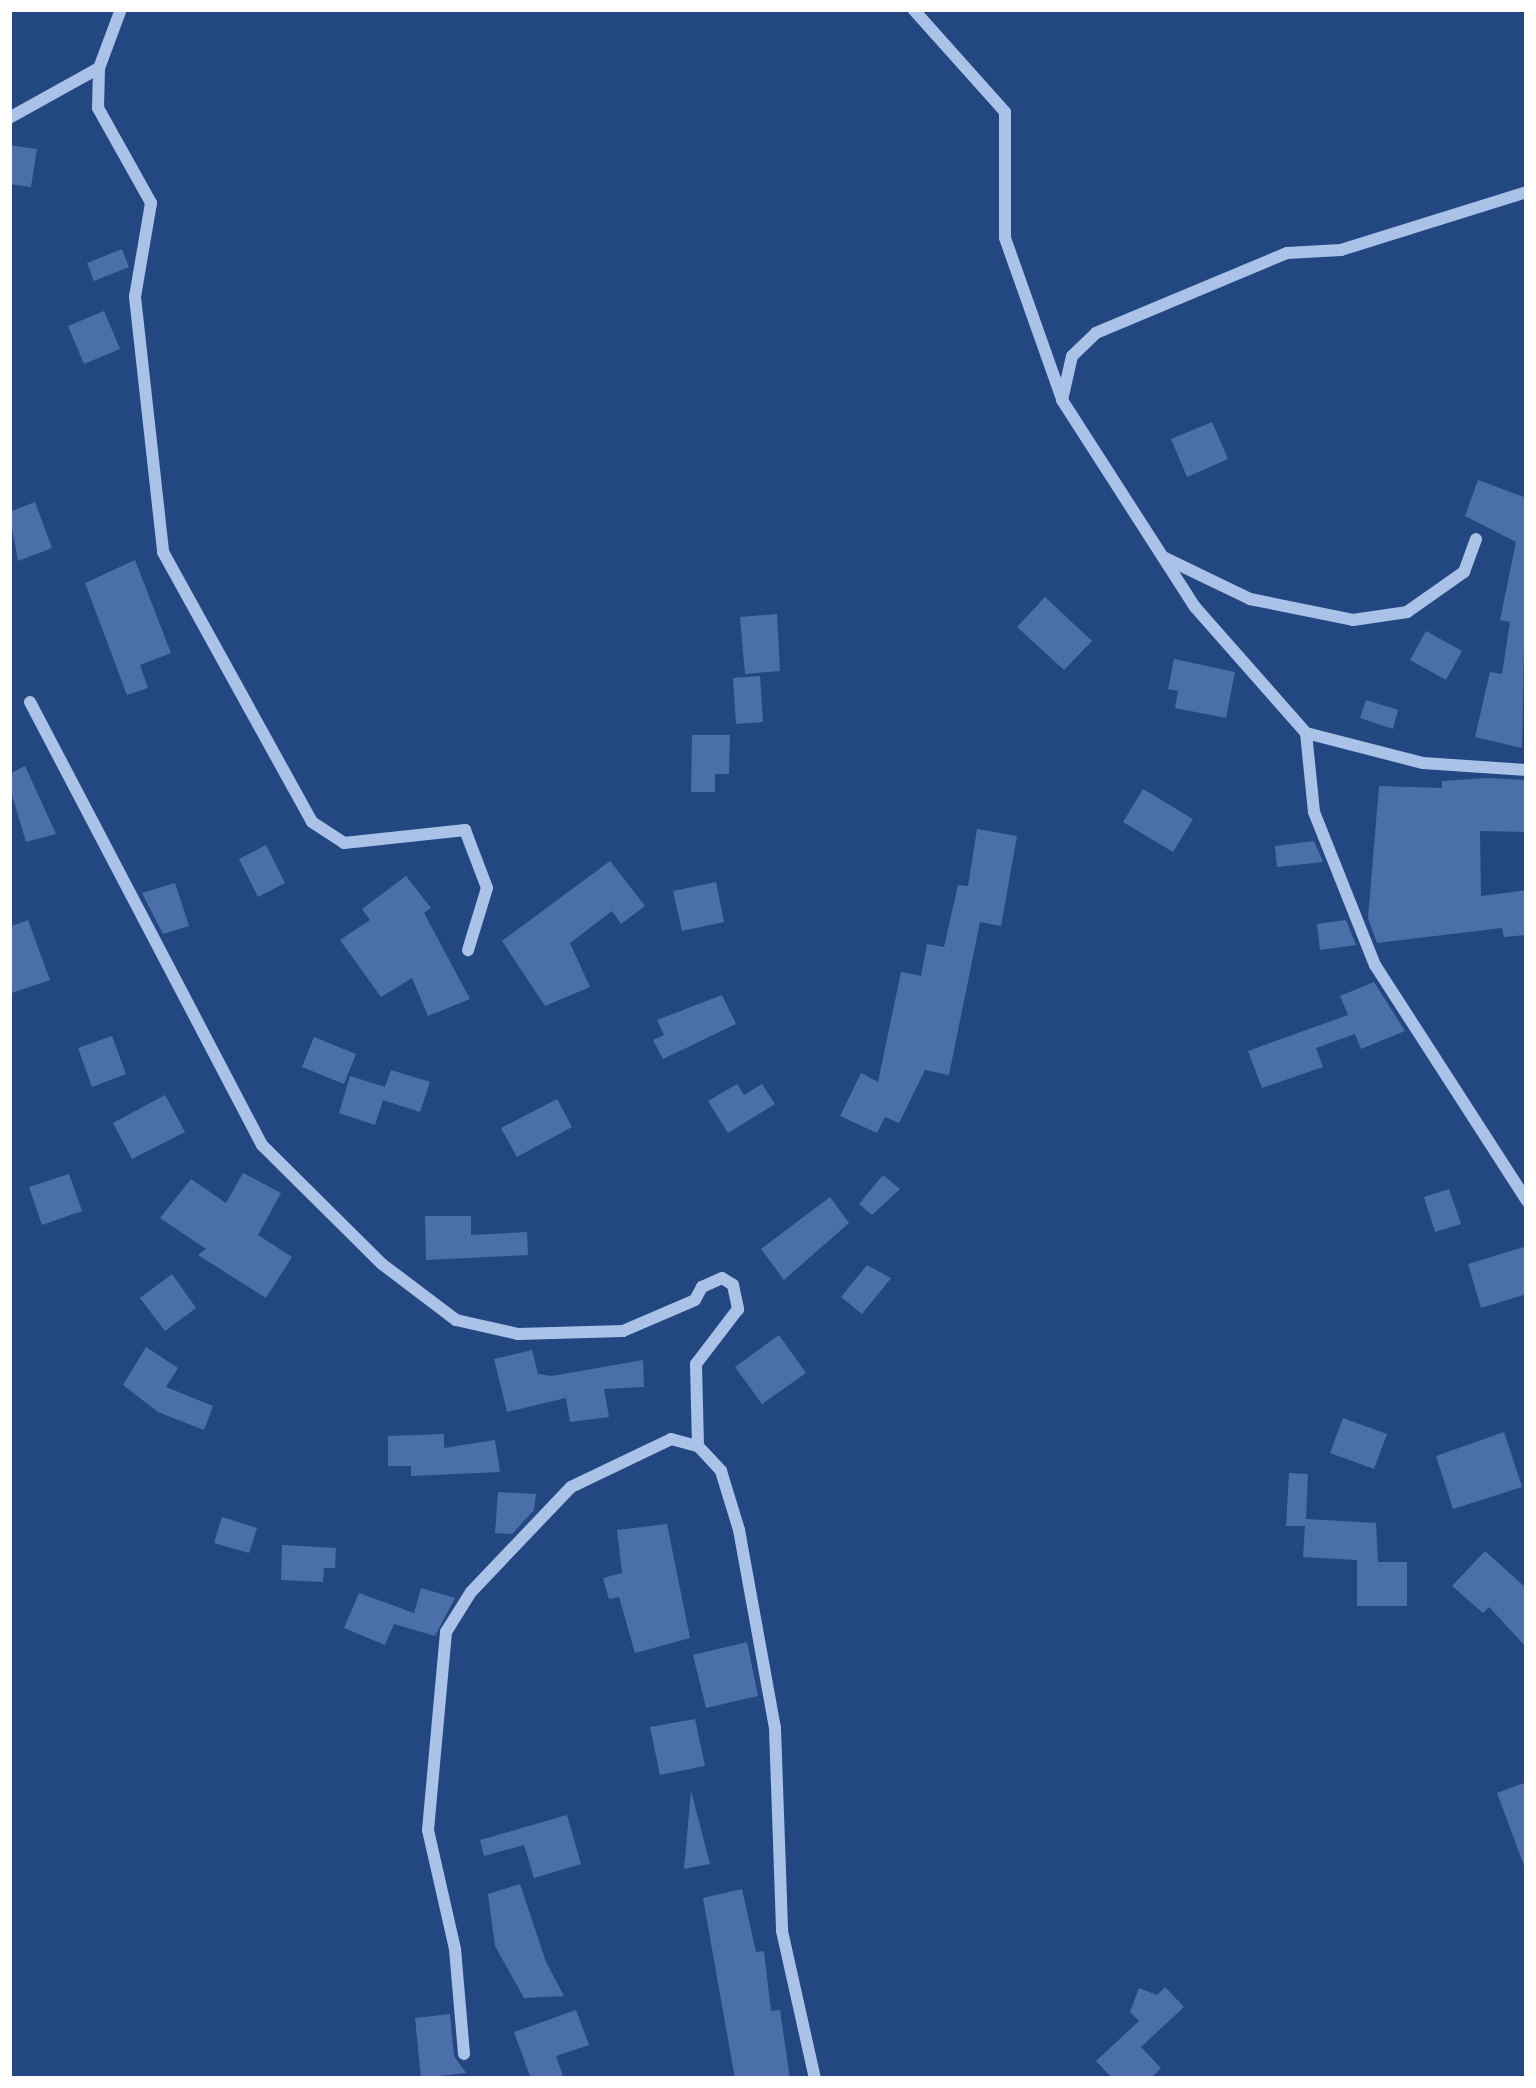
<!DOCTYPE html>
<style>
body{margin:0}
#map{position:relative;width:1536px;height:2088px;overflow:hidden;background:#234780;font-family:Inter,sans-serif}
div>[style]{position:absolute}
.building>*{inset:0;background:#4b70a9}
.minor>*{height:12px;margin:-6px;padding:0 6px;transform-origin:6px;border-radius:6px;background:#aac2e7}
span{translate:-50% -50%;white-space:nowrap;text-align:center;line-height:1.15;-webkit-text-stroke:9px #234780;paint-order:stroke}
.frame{position:absolute;inset:0;border:12px solid #fff;pointer-events:none}
</style>
<div id="map">
<div class="building">
<i style="clip-path:polygon(9px 145px,37px 149px,31px 187px,9px 184px)"></i>
<i style="clip-path:polygon(122px 249px,129px 267px,94px 281px,87px 263px)"></i>
<i style="clip-path:polygon(104px 311px,120px 349px,84px 364px,68px 326px)"></i>
<i style="clip-path:polygon(1212px 422px,1228px 459px,1187px 477px,1171px 439px)"></i>
<i style="clip-path:polygon(1478px 480px,1527px 498px,1522px 748px,1475px 737px,1490px 672px,1502px 674px,1510px 622px,1500px 620px,1516px 542px,1465px 516px)"></i>
<i style="clip-path:polygon(35px 502px,52px 548px,18px 561px,9px 512px)"></i>
<i style="clip-path:polygon(135px 560px,171px 653px,140px 665px,148px 688px,127px 695px,85px 583px)"></i>
<i style="clip-path:polygon(1045px 597px,1092px 641px,1064px 670px,1017px 627px)"></i>
<i style="clip-path:polygon(777px 614px,780px 671px,745px 674px,740px 617px)"></i>
<i style="clip-path:polygon(1426px 631px,1462px 651px,1446px 680px,1410px 660px)"></i>
<i style="clip-path:polygon(1174px 659px,1235px 672px,1226px 718px,1175px 708px,1178px 691px,1168px 689px)"></i>
<i style="clip-path:polygon(760px 676px,763px 722px,736px 724px,733px 678px)"></i>
<i style="clip-path:polygon(1366px 700px,1398px 710px,1393px 729px,1360px 718px)"></i>
<i style="clip-path:polygon(692px 735px,730px 735px,729px 774px,715px 774px,715px 792px,691px 792px)"></i>
<i style="clip-path:polygon(25px 766px,56px 834px,26px 842px,9px 785px,9px 774px)"></i>
<i style="clip-path:polygon(1487px 778px,1527px 780px,1527px 832px,1480px 831px,1481px 896px,1527px 890px,1527px 935px,1504px 937px,1502px 928px,1377px 943px,1368px 918px,1379px 786px,1442px 788px,1442px 781px)"></i>
<i style="clip-path:polygon(1143px 789px,1193px 819px,1173px 852px,1123px 822px)"></i>
<i style="clip-path:polygon(977px 829px,1017px 836px,1001px 926px,980px 922px,949px 1075px,925px 1070px,899px 1123px,885px 1117px,877px 1133px,840px 1116px,861px 1073px,878px 1082px,901px 972px,921px 976px,927px 944px,944px 947px,958px 885px,968px 886px)"></i>
<i style="clip-path:polygon(1314px 841px,1323px 862px,1277px 867px,1275px 846px)"></i>
<i style="clip-path:polygon(266px 845px,285px 883px,258px 897px,239px 859px)"></i>
<i style="clip-path:polygon(610px 861px,645px 906px,621px 924px,612px 911px,570px 943px,590px 987px,545px 1006px,502px 941px)"></i>
<i style="clip-path:polygon(406px 876px,431px 908px,424px 913px,470px 999px,428px 1016px,412px 978px,381px 997px,340px 940px,370px 920px,362px 909px)"></i>
<i style="clip-path:polygon(716px 882px,724px 922px,682px 931px,673px 891px)"></i>
<i style="clip-path:polygon(175px 883px,189px 926px,163px 934px,142px 893px)"></i>
<i style="clip-path:polygon(28px 920px,50px 980px,9px 994px,9px 927px)"></i>
<i style="clip-path:polygon(1346px 920px,1356px 945px,1320px 950px,1317px 924px)"></i>
<i style="clip-path:polygon(1374px 982px,1405px 1031px,1361px 1049px,1355px 1034px,1316px 1048px,1323px 1067px,1262px 1088px,1248px 1051px,1348px 1015px,1340px 996px)"></i>
<i style="clip-path:polygon(722px 995px,736px 1024px,663px 1059px,653px 1040px,664px 1035px,657px 1020px)"></i>
<i style="clip-path:polygon(112px 1036px,126px 1074px,92px 1087px,78px 1048px)"></i>
<i style="clip-path:polygon(314px 1037px,356px 1054px,344px 1084px,302px 1067px)"></i>
<i style="clip-path:polygon(391px 1070px,430px 1082px,420px 1112px,383px 1100px,375px 1125px,339px 1113px,350px 1076px,385px 1087px)"></i>
<i style="clip-path:polygon(737px 1084px,744px 1095px,762px 1084px,775px 1104px,728px 1133px,708px 1101px)"></i>
<i style="clip-path:polygon(165px 1095px,185px 1132px,132px 1159px,113px 1123px)"></i>
<i style="clip-path:polygon(557px 1099px,572px 1127px,517px 1157px,501px 1128px)"></i>
<i style="clip-path:polygon(243px 1173px,281px 1193px,258px 1235px,292px 1257px,266px 1298px,198px 1255px,206px 1249px,160px 1218px,191px 1179px,226px 1203px)"></i>
<i style="clip-path:polygon(69px 1174px,82px 1211px,42px 1225px,29px 1187px)"></i>
<i style="clip-path:polygon(883px 1175px,900px 1189px,872px 1215px,859px 1204px)"></i>
<i style="clip-path:polygon(1449px 1189px,1461px 1224px,1435px 1232px,1424px 1197px)"></i>
<i style="clip-path:polygon(830px 1197px,849px 1223px,784px 1280px,761px 1249px)"></i>
<i style="clip-path:polygon(425px 1216px,471px 1216px,471px 1235px,527px 1232px,528px 1255px,426px 1260px)"></i>
<i style="clip-path:polygon(1527px 1246px,1527px 1294px,1481px 1308px,1468px 1264px)"></i>
<i style="clip-path:polygon(867px 1265px,891px 1278px,862px 1314px,841px 1297px)"></i>
<i style="clip-path:polygon(172px 1274px,196px 1308px,165px 1331px,140px 1298px)"></i>
<i style="clip-path:polygon(779px 1335px,806px 1373px,762px 1404px,735px 1367px)"></i>
<i style="clip-path:polygon(146px 1347px,178px 1368px,166px 1387px,213px 1406px,204px 1430px,158px 1412px,123px 1385px)"></i>
<i style="clip-path:polygon(532px 1350px,538px 1374px,552px 1376px,643px 1360px,644px 1387px,604px 1389px,609px 1417px,570px 1422px,566px 1398px,507px 1412px,494px 1359px)"></i>
<i style="clip-path:polygon(1343px 1418px,1387px 1434px,1374px 1469px,1330px 1453px)"></i>
<i style="clip-path:polygon(1504px 1432px,1522px 1487px,1453px 1509px,1436px 1456px)"></i>
<i style="clip-path:polygon(444px 1434px,444px 1448px,495px 1440px,500px 1472px,411px 1476px,411px 1466px,388px 1466px,388px 1436px)"></i>
<i style="clip-path:polygon(1289px 1473px,1308px 1474px,1306px 1519px,1376px 1523px,1378px 1562px,1407px 1562px,1407px 1606px,1357px 1606px,1357px 1560px,1303px 1557px,1305px 1526px,1286px 1526px)"></i>
<i style="clip-path:polygon(498px 1492px,536px 1494px,534px 1510px,512px 1534px,495px 1533px)"></i>
<i style="clip-path:polygon(222px 1517px,257px 1528px,249px 1553px,214px 1543px)"></i>
<i style="clip-path:polygon(667px 1524px,690px 1638px,635px 1653px,619px 1597px,609px 1599px,603px 1578px,622px 1573px,617px 1530px)"></i>
<i style="clip-path:polygon(282px 1545px,336px 1548px,335px 1568px,324px 1568px,323px 1582px,281px 1580px)"></i>
<i style="clip-path:polygon(1485px 1551px,1527px 1589px,1527px 1648px,1489px 1607px,1483px 1613px,1452px 1586px)"></i>
<i style="clip-path:polygon(421px 1588px,455px 1598px,435px 1636px,394px 1624px,385px 1645px,344px 1628px,359px 1593px,414px 1613px)"></i>
<i style="clip-path:polygon(747px 1642px,758px 1696px,706px 1708px,693px 1655px)"></i>
<i style="clip-path:polygon(695px 1719px,705px 1766px,660px 1775px,650px 1727px)"></i>
<i style="clip-path:polygon(1527px 1782px,1527px 1868px,1525px 1868px,1497px 1793px)"></i>
<i style="clip-path:polygon(691px 1791px,710px 1864px,684px 1869px)"></i>
<i style="clip-path:polygon(567px 1815px,581px 1864px,534px 1878px,524px 1845px,484px 1856px,480px 1840px)"></i>
<i style="clip-path:polygon(520px 1884px,546px 1962px,564px 1996px,524px 1998px,495px 1946px,488px 1894px)"></i>
<i style="clip-path:polygon(742px 1889px,756px 1952px,764px 1951px,771px 2011px,780px 2010px,790px 2079px,735px 2079px,703px 1898px)"></i>
<i style="clip-path:polygon(1165px 1987px,1184px 2007px,1141px 2047px,1161px 2068px,1150px 2079px,1113px 2079px,1096px 2061px,1139px 2021px,1130px 2012px,1139px 1988px,1157px 1995px)"></i>
<i style="clip-path:polygon(576px 2010px,589px 2045px,556px 2056px,564px 2079px,531px 2079px,514px 2032px)"></i>
<i style="clip-path:polygon(450px 2014px,454px 2056px,466px 2073px,421px 2078px,415px 2018px)"></i>
</div>
<div class="minor">
<i style="left:121px;top:9px;width:63px;rotate:110.4deg"></i>
<i style="left:99px;top:68px;width:40px;rotate:91.4deg"></i>
<i style="left:98px;top:108px;width:109px;rotate:60.8deg"></i>
<i style="left:151px;top:203px;width:95px;rotate:99.7deg"></i>
<i style="left:135px;top:297px;width:257px;rotate:83.7deg"></i>
<i style="left:163px;top:552px;width:308px;rotate:61.1deg"></i>
<i style="left:312px;top:822px;width:38px;rotate:33deg"></i>
<i style="left:344px;top:843px;width:122px;rotate:-6.1deg"></i>
<i style="left:465px;top:830px;width:62px;rotate:69.2deg"></i>
<i style="left:487px;top:888px;width:65px;rotate:107deg"></i>
<i style="left:913px;top:9px;width:138px;rotate:48.2deg"></i>
<i style="left:1005px;top:112px;width:126px;rotate:90deg"></i>
<i style="left:1005px;top:238px;width:171px;rotate:70.5deg"></i>
<i style="left:9px;top:118px;width:103px;rotate:-29.1deg"></i>
<i style="left:1527px;top:192px;width:195px;rotate:162.7deg"></i>
<i style="left:1341px;top:250px;width:54px;rotate:176.8deg"></i>
<i style="left:1287px;top:253px;width:207px;rotate:157.3deg"></i>
<i style="left:1096px;top:333px;width:33px;rotate:136deg"></i>
<i style="left:1072px;top:356px;width:45px;rotate:102.8deg"></i>
<i style="left:1062px;top:400px;width:246px;rotate:57.3deg"></i>
<i style="left:1195px;top:607px;width:168px;rotate:48.6deg"></i>
<i style="left:1306px;top:733px;width:79px;rotate:84.2deg"></i>
<i style="left:1314px;top:812px;width:165px;rotate:68.3deg"></i>
<i style="left:1375px;top:965px;width:281px;rotate:57.2deg"></i>
<i style="left:1163px;top:557px;width:97px;rotate:25.8deg"></i>
<i style="left:1250px;top:599px;width:105px;rotate:11.5deg"></i>
<i style="left:1353px;top:620px;width:55px;rotate:-8.4deg"></i>
<i style="left:1407px;top:612px;width:70px;rotate:-35.1deg"></i>
<i style="left:1464px;top:572px;width:35px;rotate:-70deg"></i>
<i style="left:30px;top:702px;width:500px;rotate:62.36deg"></i>
<i style="left:262px;top:1145px;width:169px;rotate:44.8deg"></i>
<i style="left:382px;top:1264px;width:93px;rotate:37.1deg"></i>
<i style="left:456px;top:1320px;width:64px;rotate:12.7deg"></i>
<i style="left:518px;top:1334px;width:105px;rotate:-1.6deg"></i>
<i style="left:623px;top:1331px;width:78px;rotate:-23.3deg"></i>
<i style="left:695px;top:1300px;width:15px;rotate:-62deg"></i>
<i style="left:702px;top:1287px;width:22px;rotate:-24deg"></i>
<i style="left:722px;top:1278px;width:13px;rotate:32deg"></i>
<i style="left:733px;top:1285px;width:25px;rotate:78deg"></i>
<i style="left:738px;top:1309px;width:69px;rotate:127.4deg"></i>
<i style="left:696px;top:1364px;width:82px;rotate:88.6deg"></i>
<i style="left:1306px;top:733px;width:121px;rotate:14.4deg"></i>
<i style="left:1423px;top:763px;width:104px;rotate:3.9deg"></i>
<i style="left:464px;top:2054px;width:105px;rotate:-94.9deg"></i>
<i style="left:455px;top:1949px;width:122px;rotate:-102.8deg"></i>
<i style="left:428px;top:1830px;width:199px;rotate:-84.8deg"></i>
<i style="left:446px;top:1632px;width:47px;rotate:-58deg"></i>
<i style="left:471px;top:1592px;width:145px;rotate:-46.4deg"></i>
<i style="left:571px;top:1487px;width:111px;rotate:-25.6deg"></i>
<i style="left:671px;top:1439px;width:28px;rotate:15deg"></i>
<i style="left:698px;top:1446px;width:34px;rotate:47deg"></i>
<i style="left:721px;top:1471px;width:62px;rotate:73deg"></i>
<i style="left:739px;top:1530px;width:201px;rotate:79.7deg"></i>
<i style="left:775px;top:1728px;width:203px;rotate:88deg"></i>
<i style="left:782px;top:1931px;width:152px;rotate:77.4deg"></i>
</div>
<div class="frame"></div>
</div>
